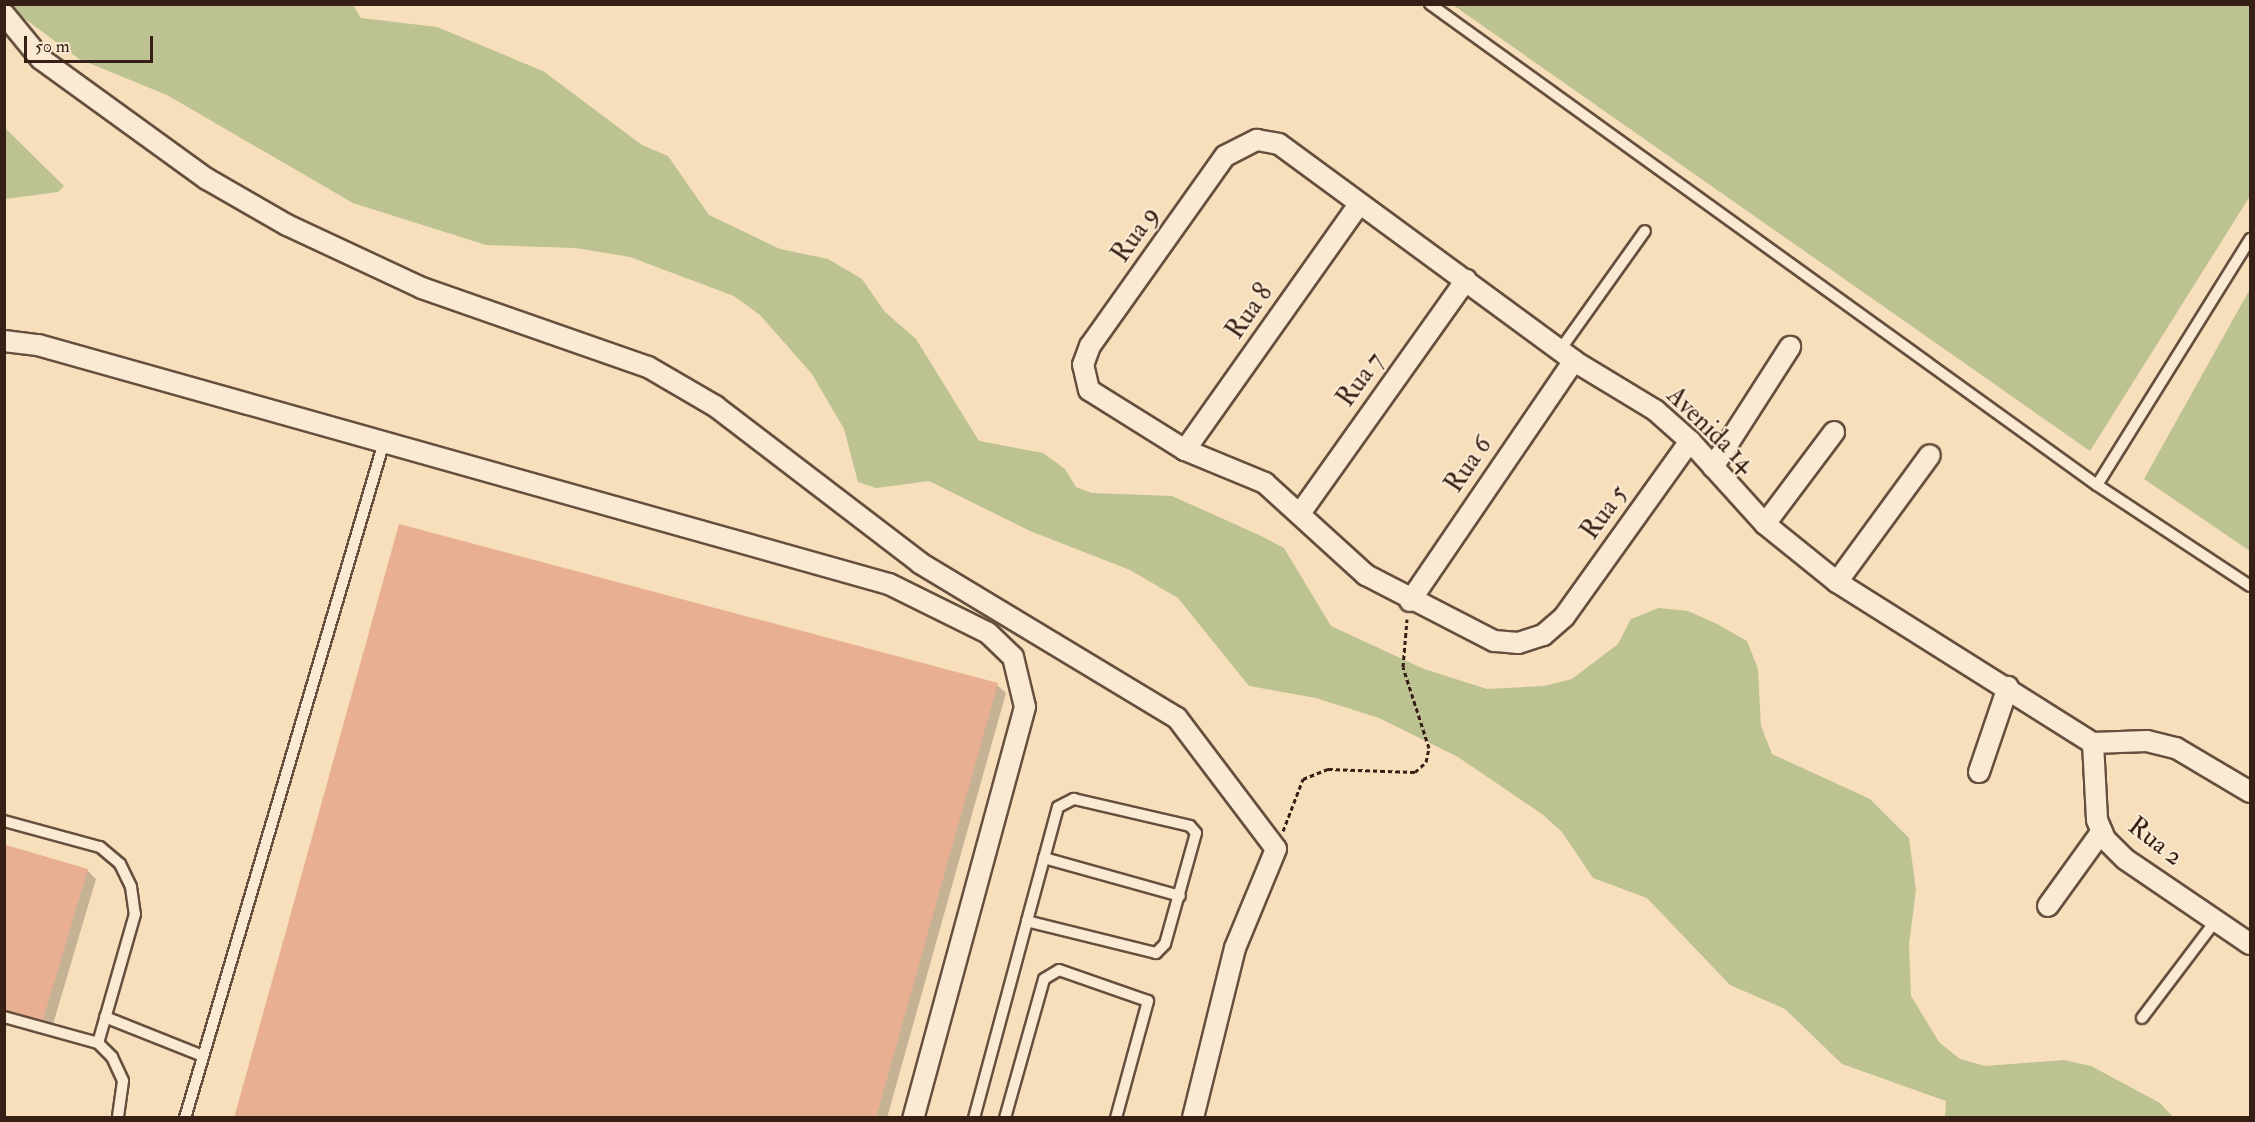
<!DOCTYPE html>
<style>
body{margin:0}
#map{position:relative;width:2255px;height:1122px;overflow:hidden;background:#f7dfbb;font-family:"IM FELL Double Pica",serif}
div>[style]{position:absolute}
.green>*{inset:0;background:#bcc291}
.shadow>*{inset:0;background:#0003}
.building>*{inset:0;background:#e8af93}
.path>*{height:3px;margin-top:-1.5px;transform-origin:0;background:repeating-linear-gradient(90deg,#361f14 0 4.5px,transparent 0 7.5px)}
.roads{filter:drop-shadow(2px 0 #664f3e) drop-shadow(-2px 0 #664f3e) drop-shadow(0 2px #664f3e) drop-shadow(0 -2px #664f3e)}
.lane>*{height:10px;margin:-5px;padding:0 5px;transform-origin:5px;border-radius:5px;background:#faead3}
.street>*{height:20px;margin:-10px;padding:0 10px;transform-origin:10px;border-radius:10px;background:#faead3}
span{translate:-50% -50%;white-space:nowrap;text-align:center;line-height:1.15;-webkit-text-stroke:4.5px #faead3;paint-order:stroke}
.street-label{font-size:26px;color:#361f14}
.frame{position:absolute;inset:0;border:6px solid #361f14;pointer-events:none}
.scale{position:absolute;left:24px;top:36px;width:129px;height:27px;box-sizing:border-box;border:3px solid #361f14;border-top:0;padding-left:8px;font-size:18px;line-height:21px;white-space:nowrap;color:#361f14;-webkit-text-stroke:4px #faead3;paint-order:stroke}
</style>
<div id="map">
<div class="green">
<i style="clip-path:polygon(5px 4px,353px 5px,361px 18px,437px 27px,543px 71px,642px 145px,668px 156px,709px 215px,780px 249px,828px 259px,862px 279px,885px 312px,916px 339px,979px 441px,1043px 453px,1065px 469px,1076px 487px,1092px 493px,1172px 496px,1259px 535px,1284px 548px,1331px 626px,1424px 669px,1487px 689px,1544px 686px,1572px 679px,1618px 644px,1631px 619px,1659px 608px,1688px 611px,1717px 624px,1747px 641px,1758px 669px,1761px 726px,1772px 754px,1870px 799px,1909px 838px,1916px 890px,1909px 944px,1911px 996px,1939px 1042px,1960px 1059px,1985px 1066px,2064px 1060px,2091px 1066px,2160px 1103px,2173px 1117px,1945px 1117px,1946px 1101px,1842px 1064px,1785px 1009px,1730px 985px,1647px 898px,1593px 878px,1562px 832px,1542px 814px,1458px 757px,1379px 718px,1316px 698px,1249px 686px,1178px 598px,1130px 570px,1030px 531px,929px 481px,876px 488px,858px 482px,844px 429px,812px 374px,760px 315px,734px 296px,630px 257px,576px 248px,486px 245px,353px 203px,167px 95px,79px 59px)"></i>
<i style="clip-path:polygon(1453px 5px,2250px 5px,2250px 196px,2090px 451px)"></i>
<i style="clip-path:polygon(5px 128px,64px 186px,58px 192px,5px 199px)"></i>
<i style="clip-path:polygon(2250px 289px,2250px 551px,2144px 479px)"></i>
</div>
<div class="shadow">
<i style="clip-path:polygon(997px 685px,1006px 693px,887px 1118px,236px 1118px)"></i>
<i style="clip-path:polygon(7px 847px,87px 870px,96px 879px,51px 1031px,4px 1018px)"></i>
</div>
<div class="building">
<i style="clip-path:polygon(399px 524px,998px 683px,876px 1118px,234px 1118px)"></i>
<i style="clip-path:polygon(6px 845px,88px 869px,42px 1023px,4px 1012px)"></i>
</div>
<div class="path">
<i style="left:1283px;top:831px;width:56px;rotate:-69deg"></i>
<i style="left:1303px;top:779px;width:27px;rotate:-22deg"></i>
<i style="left:1328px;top:769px;width:87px;rotate:2deg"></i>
<i style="left:1415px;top:772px;width:15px;rotate:-42deg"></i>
<i style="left:1426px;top:762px;width:14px;rotate:-78deg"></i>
<i style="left:1429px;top:748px;width:85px;rotate:-107.8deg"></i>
<i style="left:1403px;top:667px;width:48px;rotate:-85.2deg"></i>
</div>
<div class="roads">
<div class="lane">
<i style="left:1430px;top:4px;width:822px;rotate:35.8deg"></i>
<i style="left:2097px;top:485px;width:183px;rotate:33.4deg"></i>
<i style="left:1560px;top:350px;width:146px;rotate:-54.5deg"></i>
<i style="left:2097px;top:485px;width:290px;rotate:-58.1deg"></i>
<i style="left:4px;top:821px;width:99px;rotate:15.2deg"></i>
<i style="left:100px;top:847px;width:26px;rotate:40deg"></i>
<i style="left:120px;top:864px;width:25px;rotate:64deg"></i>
<i style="left:131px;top:887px;width:27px;rotate:82deg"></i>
<i style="left:135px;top:914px;width:134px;rotate:106deg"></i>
<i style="left:1044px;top:858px;width:141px;rotate:15.6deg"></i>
<i style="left:4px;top:1017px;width:98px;rotate:15.5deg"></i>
<i style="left:98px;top:1043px;width:20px;rotate:45deg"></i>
<i style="left:112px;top:1057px;width:26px;rotate:65deg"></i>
<i style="left:123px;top:1081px;width:37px;rotate:98deg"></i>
<i style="left:105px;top:1017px;width:105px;rotate:21.7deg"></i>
<i style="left:2142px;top:1018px;width:123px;rotate:-52.9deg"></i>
<i style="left:185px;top:1118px;width:705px;rotate:-73.6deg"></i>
<i style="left:974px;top:1118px;width:204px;rotate:-74.9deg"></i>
<i style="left:1027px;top:921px;width:118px;rotate:-74.8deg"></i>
<i style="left:1058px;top:807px;width:18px;rotate:-27deg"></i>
<i style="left:1074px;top:799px;width:119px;rotate:13.1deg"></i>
<i style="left:1190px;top:826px;width:9px;rotate:49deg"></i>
<i style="left:1196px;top:833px;width:115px;rotate:105.6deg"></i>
<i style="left:1165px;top:944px;width:13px;rotate:135deg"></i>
<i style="left:1156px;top:953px;width:133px;rotate:-166.1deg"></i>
<i style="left:1005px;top:1118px;width:144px;rotate:-74.3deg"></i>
<i style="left:1044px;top:979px;width:17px;rotate:-31deg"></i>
<i style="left:1059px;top:970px;width:94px;rotate:19.2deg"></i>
<i style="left:1148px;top:1001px;width:121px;rotate:105.3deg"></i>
</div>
<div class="street">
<i style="left:4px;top:14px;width:58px;rotate:50.6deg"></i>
<i style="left:41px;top:59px;width:205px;rotate:35.9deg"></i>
<i style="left:207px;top:179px;width:92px;rotate:29.9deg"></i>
<i style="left:287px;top:225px;width:149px;rotate:25deg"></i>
<i style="left:422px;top:288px;width:239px;rotate:19.3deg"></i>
<i style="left:648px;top:367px;width:78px;rotate:30.2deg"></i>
<i style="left:715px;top:406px;width:258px;rotate:37.4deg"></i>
<i style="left:920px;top:563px;width:300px;rotate:31.1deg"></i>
<i style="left:1177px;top:718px;width:164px;rotate:52.9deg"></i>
<i style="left:1276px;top:849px;width:107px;rotate:112.5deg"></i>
<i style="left:1235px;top:948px;width:175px;rotate:103.9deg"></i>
<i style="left:4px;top:341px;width:34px;rotate:7deg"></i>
<i style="left:38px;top:345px;width:884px;rotate:15.69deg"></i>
<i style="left:889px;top:584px;width:110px;rotate:26.3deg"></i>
<i style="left:988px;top:633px;width:35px;rotate:44deg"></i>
<i style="left:1013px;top:657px;width:51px;rotate:76.5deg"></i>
<i style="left:1025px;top:707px;width:426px;rotate:105.2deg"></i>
<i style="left:1690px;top:441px;width:216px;rotate:125.6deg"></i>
<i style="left:1564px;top:617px;width:28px;rotate:139deg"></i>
<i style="left:1543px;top:635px;width:26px;rotate:162deg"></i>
<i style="left:1518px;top:643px;width:24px;rotate:-175deg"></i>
<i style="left:1494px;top:641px;width:144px;rotate:-152.7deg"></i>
<i style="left:1366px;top:575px;width:137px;rotate:-137.7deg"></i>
<i style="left:1265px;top:483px;width:87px;rotate:-157.6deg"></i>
<i style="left:1185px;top:450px;width:113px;rotate:-148deg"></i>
<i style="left:1089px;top:390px;width:26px;rotate:-103deg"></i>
<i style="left:1083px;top:365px;width:20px;rotate:-70deg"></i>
<i style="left:1090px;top:346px;width:233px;rotate:-54.6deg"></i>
<i style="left:1225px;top:156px;width:36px;rotate:-27deg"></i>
<i style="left:1257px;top:140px;width:22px;rotate:10deg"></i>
<i style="left:1279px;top:144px;width:366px;rotate:36.3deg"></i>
<i style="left:1574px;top:361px;width:95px;rotate:31.2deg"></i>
<i style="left:1655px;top:410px;width:47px;rotate:41.5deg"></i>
<i style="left:1690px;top:441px;width:112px;rotate:47.9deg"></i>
<i style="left:1765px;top:524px;width:92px;rotate:38.9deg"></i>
<i style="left:1837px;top:582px;width:302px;rotate:32.2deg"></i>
<i style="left:1185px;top:450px;width:299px;rotate:-54.7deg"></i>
<i style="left:1713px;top:467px;width:143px;rotate:-57.3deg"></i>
<i style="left:1301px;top:512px;width:285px;rotate:-54.6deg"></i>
<i style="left:1765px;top:524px;width:115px;rotate:-53.1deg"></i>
<i style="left:1837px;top:582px;width:157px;rotate:-53.8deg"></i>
<i style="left:1410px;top:601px;width:291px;rotate:-55.7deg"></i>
<i style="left:2093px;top:743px;width:77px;rotate:87deg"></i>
<i style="left:2097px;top:820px;width:21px;rotate:67deg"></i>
<i style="left:2105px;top:839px;width:28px;rotate:45deg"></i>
<i style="left:2125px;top:859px;width:151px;rotate:34.2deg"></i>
<i style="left:2093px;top:743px;width:54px;rotate:-2.1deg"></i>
<i style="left:2147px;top:741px;width:30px;rotate:14deg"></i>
<i style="left:2176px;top:748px;width:86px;rotate:30.7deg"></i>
<i style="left:1979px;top:772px;width:90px;rotate:-71.2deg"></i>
<i style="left:2048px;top:906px;width:92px;rotate:-54.2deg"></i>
</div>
</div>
<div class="street-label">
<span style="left:1136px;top:235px;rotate:-55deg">Rua 9</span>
<span style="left:1250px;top:312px;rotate:-55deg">Rua 8</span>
<span style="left:1361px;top:380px;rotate:-54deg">Rua 7</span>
<span style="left:1710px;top:430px;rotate:44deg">Avenida 14</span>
<span style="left:1469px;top:465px;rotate:-56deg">Rua 6</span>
<span style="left:1605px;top:513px;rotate:-54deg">Rua 5</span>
<span style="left:2155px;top:842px;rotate:38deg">Rua 2</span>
</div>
<div class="frame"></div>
<div class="scale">50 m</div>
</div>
